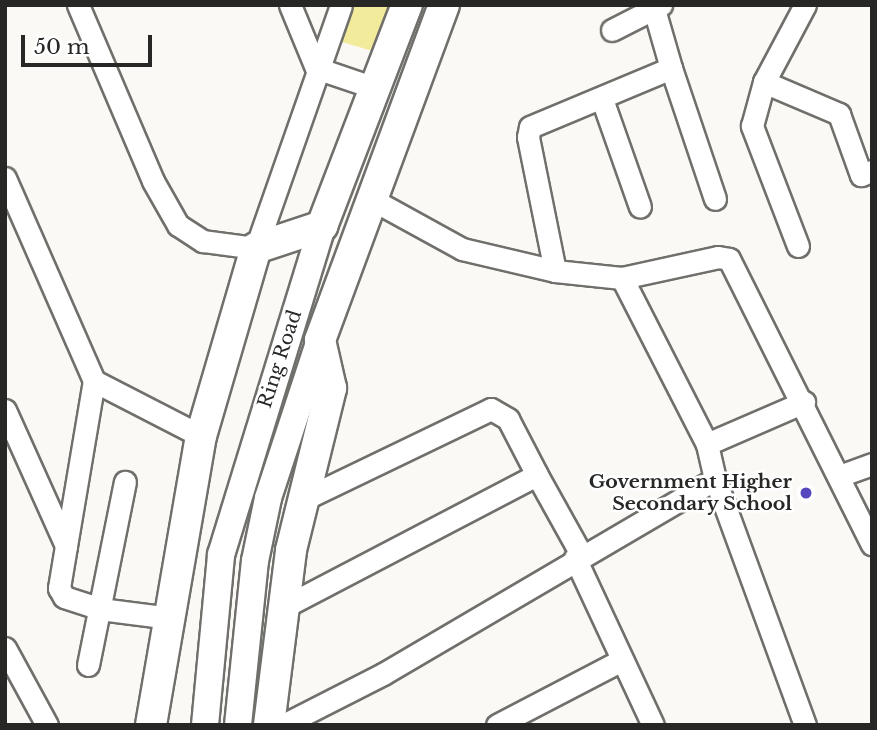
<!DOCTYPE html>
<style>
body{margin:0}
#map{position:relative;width:877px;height:730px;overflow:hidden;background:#faf9f5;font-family:"Libre Baskerville",serif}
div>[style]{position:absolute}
.green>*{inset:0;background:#f3eb9c}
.roads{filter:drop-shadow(2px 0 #706f6b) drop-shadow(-2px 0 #706f6b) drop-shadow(0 2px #706f6b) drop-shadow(0 -2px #706f6b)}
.minor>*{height:21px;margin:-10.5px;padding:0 10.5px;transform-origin:10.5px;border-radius:10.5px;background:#fff}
.major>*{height:26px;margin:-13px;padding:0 13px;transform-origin:13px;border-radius:13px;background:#fff}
.highway>*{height:30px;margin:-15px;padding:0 15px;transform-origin:15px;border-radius:15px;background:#fff}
.dots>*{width:19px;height:19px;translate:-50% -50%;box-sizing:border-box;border:4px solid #fff;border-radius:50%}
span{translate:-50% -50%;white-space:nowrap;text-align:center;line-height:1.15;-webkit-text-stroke:5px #fff;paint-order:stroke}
.street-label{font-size:19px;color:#272725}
.poi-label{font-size:19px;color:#272725;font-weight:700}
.right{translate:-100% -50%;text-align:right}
.frame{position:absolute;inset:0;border:7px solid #272725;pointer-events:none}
.scale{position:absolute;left:21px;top:35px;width:131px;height:32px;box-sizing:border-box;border:4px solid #272725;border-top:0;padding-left:9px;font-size:21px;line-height:24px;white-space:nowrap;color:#272725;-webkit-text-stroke:5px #fff;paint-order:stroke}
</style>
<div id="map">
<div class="green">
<i style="clip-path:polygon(341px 5px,393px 5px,376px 52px,328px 38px)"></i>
</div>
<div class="roads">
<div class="minor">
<i style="left:78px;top:5px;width:191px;rotate:66.9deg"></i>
<i style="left:153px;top:181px;width:51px;rotate:60.4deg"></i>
<i style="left:178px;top:225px;width:30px;rotate:33deg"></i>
<i style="left:203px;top:241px;width:53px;rotate:7.5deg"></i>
<i style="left:256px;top:248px;width:257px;rotate:-70.7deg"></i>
<i style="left:290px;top:5px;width:68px;rotate:67.6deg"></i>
<i style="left:316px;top:68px;width:62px;rotate:18.7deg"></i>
<i style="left:612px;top:30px;width:55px;rotate:-27deg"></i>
<i style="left:671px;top:68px;width:138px;rotate:71.4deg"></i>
<i style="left:764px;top:82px;width:82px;rotate:23.1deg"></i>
<i style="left:839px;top:114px;width:65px;rotate:70.2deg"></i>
<i style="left:861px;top:175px;width:12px;rotate:-20deg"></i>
<i style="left:602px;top:99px;width:114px;rotate:70.6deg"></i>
<i style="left:5px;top:178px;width:222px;rotate:66.3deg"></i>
<i style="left:94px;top:381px;width:120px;rotate:27.2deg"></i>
<i style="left:373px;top:200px;width:102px;rotate:28.8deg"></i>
<i style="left:462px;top:249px;width:96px;rotate:13.3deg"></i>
<i style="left:555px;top:271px;width:67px;rotate:6deg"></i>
<i style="left:622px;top:278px;width:98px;rotate:-12.3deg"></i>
<i style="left:718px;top:257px;width:11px;rotate:10deg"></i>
<i style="left:729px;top:259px;width:319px;rotate:63.4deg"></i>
<i style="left:798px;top:246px;width:129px;rotate:-111deg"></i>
<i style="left:752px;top:126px;width:46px;rotate:-74.7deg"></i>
<i style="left:764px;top:82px;width:87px;rotate:-62deg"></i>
<i style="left:555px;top:271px;width:137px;rotate:-101.4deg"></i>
<i style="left:528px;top:137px;width:10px;rotate:-79deg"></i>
<i style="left:530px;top:127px;width:153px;rotate:-22.7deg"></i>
<i style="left:671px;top:68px;width:61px;rotate:-106.1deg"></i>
<i style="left:622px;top:278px;width:186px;rotate:62.9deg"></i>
<i style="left:5px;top:410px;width:149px;rotate:65.8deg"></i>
<i style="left:66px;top:546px;width:167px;rotate:-80.4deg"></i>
<i style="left:839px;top:476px;width:35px;rotate:-20deg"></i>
<i style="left:715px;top:479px;width:262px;rotate:69.9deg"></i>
<i style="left:300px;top:501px;width:212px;rotate:-25.7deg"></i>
<i style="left:491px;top:409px;width:20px;rotate:30deg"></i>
<i style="left:508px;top:419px;width:63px;rotate:62.6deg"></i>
<i style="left:66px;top:546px;width:43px;rotate:99.5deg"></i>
<i style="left:59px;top:588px;width:10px;rotate:61deg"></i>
<i style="left:64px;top:597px;width:38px;rotate:18deg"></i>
<i style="left:100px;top:609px;width:71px;rotate:7.3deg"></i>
<i style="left:575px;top:558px;width:184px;rotate:65deg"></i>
<i style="left:284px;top:607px;width:285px;rotate:-27.6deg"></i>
<i style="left:537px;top:475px;width:90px;rotate:60.9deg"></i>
<i style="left:5px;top:648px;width:88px;rotate:61.4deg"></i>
<i style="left:88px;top:665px;width:187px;rotate:-78.6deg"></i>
<i style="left:283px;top:725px;width:112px;rotate:-27deg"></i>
<i style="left:383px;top:674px;width:385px;rotate:-30.4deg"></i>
<i style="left:715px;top:479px;width:36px;rotate:-103deg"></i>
<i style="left:707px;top:444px;width:106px;rotate:-23.4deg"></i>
<i style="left:497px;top:725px;width:141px;rotate:-27.5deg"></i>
</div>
<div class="major">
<i style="left:205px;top:725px;width:171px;rotate:-84.6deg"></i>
<i style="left:221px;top:555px;width:344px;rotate:-72.9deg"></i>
<i style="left:238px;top:725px;width:165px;rotate:-84.1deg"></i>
<i style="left:255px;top:561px;width:64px;rotate:-78.3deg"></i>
<i style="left:268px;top:498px;width:166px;rotate:-71.8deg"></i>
</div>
<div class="highway">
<i style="left:151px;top:725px;width:293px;rotate:-80.2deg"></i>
<i style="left:201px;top:436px;width:196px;rotate:-73.7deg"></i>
<i style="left:256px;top:248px;width:70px;rotate:-18.4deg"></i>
<i style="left:322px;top:226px;width:237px;rotate:-69deg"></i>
<i style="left:269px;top:725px;width:176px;rotate:-82.8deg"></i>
<i style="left:291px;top:550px;width:167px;rotate:-76.1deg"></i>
<i style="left:331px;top:388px;width:49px;rotate:-102.9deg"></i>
<i style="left:320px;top:340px;width:357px;rotate:-69.7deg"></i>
</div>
</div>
<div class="dots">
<i style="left:806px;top:493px;background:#5647bf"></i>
</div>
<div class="street-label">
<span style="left:280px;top:359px;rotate:-72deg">Ring Road</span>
</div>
<div class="poi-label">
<span class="right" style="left:792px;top:493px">Government Higher<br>Secondary School</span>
</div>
<div class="frame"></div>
<div class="scale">50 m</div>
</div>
